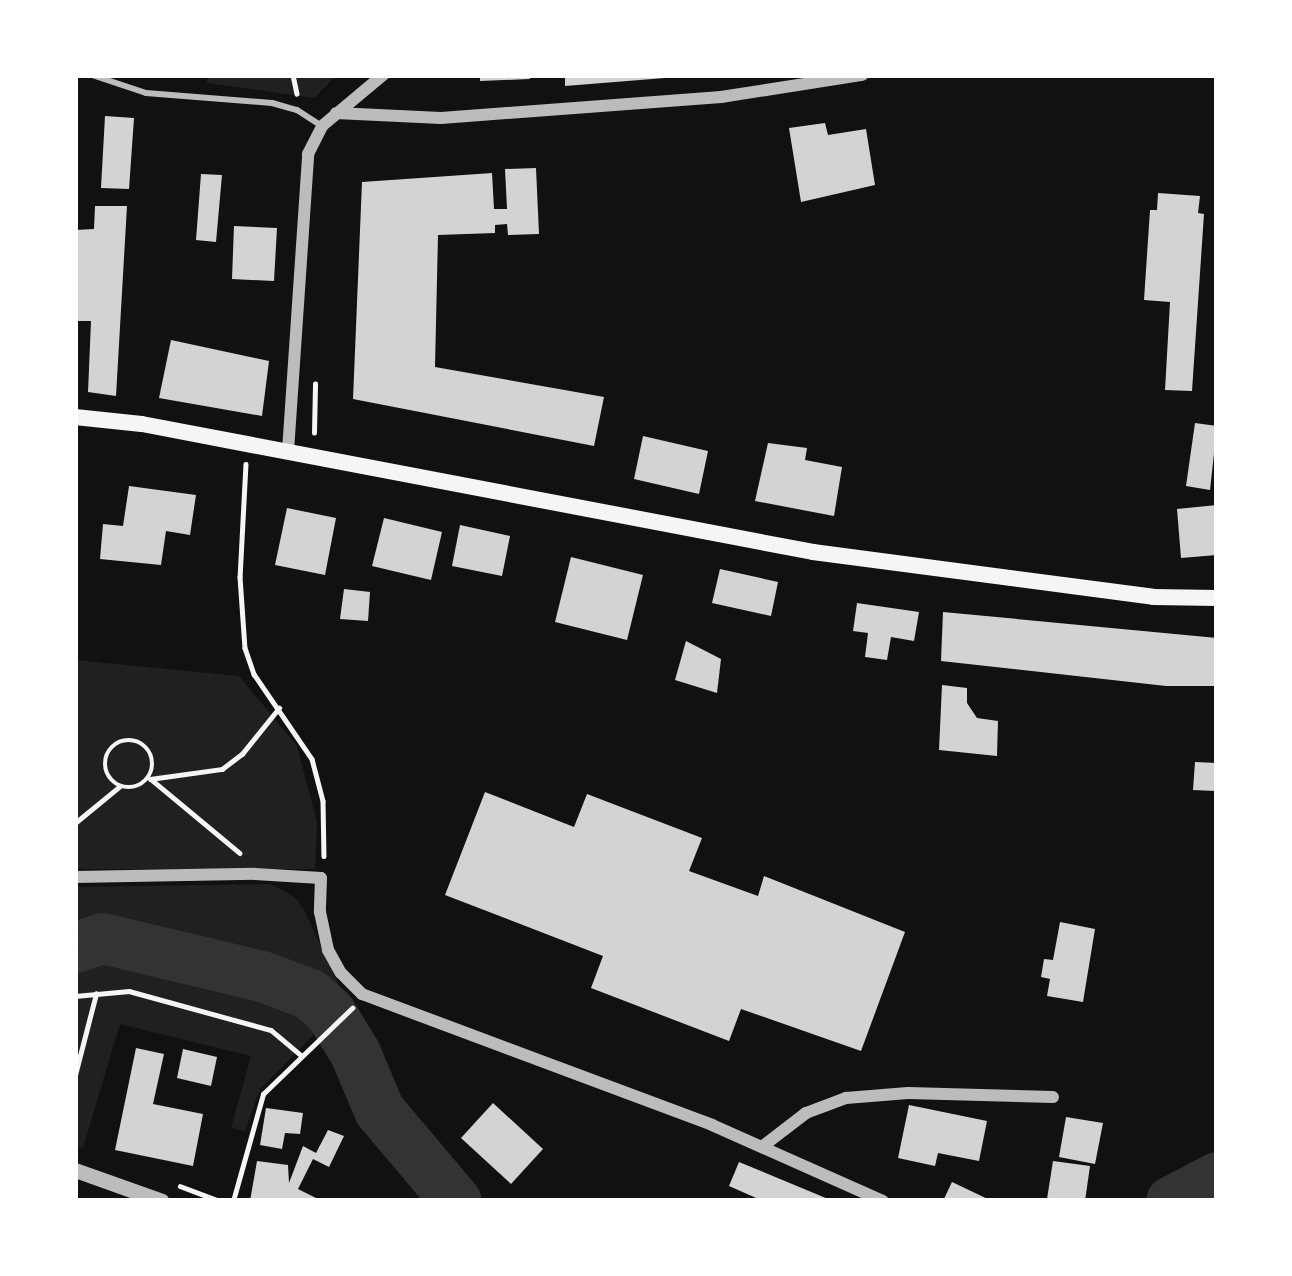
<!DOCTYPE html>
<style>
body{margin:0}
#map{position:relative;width:1292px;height:1276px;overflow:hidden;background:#111;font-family:"Noto Sans",sans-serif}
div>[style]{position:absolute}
.green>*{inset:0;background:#202020}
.river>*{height:51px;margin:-25.5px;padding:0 25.5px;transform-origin:25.5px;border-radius:25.5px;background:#333}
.building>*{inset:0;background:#d3d3d3}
.path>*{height:4.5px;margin:-2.25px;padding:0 2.25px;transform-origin:2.25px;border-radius:2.25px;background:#f5f5f5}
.path>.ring{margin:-2.25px;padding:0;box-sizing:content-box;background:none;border:4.5px solid #f5f5f5;border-radius:50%}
.service>*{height:6px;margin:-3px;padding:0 3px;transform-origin:3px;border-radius:3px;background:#bcbcbc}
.minor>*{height:12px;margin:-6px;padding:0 6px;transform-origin:6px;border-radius:6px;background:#bcbcbc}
.tertiary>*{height:15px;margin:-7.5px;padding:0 7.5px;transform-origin:7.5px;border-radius:7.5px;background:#bcbcbc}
.secondary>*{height:16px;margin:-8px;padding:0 8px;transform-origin:8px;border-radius:8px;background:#f5f5f5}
span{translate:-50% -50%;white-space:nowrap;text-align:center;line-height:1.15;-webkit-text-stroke:9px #fff;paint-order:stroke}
.frame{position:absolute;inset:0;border:78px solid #fff;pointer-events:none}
</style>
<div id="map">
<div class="green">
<i style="clip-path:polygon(208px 75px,337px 75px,314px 98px,207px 83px)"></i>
<i style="clip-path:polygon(75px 660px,239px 676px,297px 746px,317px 822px,315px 869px,75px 869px)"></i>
<i style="clip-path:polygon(271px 884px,296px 898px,305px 912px,342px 992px,277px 968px,120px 928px,75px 931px,75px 887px)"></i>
<i style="clip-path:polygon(90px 953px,133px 953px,267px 988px,323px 1025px,260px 1089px,245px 1131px,231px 1128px,251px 1056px,120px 1024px,83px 1148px,75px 1146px,75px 957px)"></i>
</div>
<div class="river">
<i style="left:75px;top:947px;width:28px;rotate:-18deg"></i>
<i style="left:102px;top:938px;width:164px;rotate:13.4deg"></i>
<i style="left:262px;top:976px;width:51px;rotate:20.6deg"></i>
<i style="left:310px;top:994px;width:27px;rotate:42deg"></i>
<i style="left:330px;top:1012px;width:48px;rotate:58.6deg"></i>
<i style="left:355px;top:1053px;width:62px;rotate:67.2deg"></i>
<i style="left:379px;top:1110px;width:119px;rotate:49.8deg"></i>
<i style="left:1171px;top:1201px;width:52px;rotate:-27.6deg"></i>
</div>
<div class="building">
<i style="clip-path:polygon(480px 75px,529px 75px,530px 79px,480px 81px)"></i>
<i style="clip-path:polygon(565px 75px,665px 75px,665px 78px,565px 86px)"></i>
<i style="clip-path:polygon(105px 116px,134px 118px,129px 189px,101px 188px)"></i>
<i style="clip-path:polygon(825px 123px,828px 135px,866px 129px,875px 185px,801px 202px,789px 128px)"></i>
<i style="clip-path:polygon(536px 168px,539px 234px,508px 235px,507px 224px,495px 225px,495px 233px,438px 235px,435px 367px,604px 397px,594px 446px,353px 399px,362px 182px,492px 173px,494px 209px,507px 209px,505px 169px)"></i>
<i style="clip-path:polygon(201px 174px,222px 175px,216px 242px,196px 240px)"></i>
<i style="clip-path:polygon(1158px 193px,1200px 196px,1198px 213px,1204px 214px,1192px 391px,1165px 390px,1170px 302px,1144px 300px,1150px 210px,1157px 210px)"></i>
<i style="clip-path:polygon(95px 206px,127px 206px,116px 396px,88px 392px,91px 321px,75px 321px,75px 230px,94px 229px)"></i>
<i style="clip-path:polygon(234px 226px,277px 228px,274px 281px,232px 279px)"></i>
<i style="clip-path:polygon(171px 340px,269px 361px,262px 416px,159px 398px)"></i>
<i style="clip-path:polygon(1195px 423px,1217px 426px,1210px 490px,1186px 486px)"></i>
<i style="clip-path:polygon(643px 436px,708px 451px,699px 494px,634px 479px)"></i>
<i style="clip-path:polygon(768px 443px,807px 448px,805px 460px,842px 467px,834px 516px,755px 501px)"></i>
<i style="clip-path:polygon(129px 486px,196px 495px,190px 535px,166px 531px,161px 565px,100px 559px,103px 524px,123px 526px)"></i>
<i style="clip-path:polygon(1217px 505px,1217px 555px,1181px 558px,1177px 509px)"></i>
<i style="clip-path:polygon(287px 508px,336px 518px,325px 575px,275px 565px)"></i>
<i style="clip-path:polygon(384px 518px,442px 532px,431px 580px,372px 566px)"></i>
<i style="clip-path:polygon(460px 525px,510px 536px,502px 576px,452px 566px)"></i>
<i style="clip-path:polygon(571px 557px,643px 575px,627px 640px,555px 622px)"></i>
<i style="clip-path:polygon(720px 569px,778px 582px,771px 616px,712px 603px)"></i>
<i style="clip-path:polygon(344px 589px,370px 592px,368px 621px,340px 619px)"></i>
<i style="clip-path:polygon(857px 603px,919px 612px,914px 641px,891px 637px,887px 660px,865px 657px,868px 633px,853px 631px)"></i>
<i style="clip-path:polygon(943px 612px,1217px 638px,1217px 686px,1166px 686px,941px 661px)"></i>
<i style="clip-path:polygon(686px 641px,721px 659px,717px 693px,675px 680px)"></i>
<i style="clip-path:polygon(942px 685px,967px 688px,967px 703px,977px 718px,998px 721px,997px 756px,939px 750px)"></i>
<i style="clip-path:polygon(1195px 762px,1217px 763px,1215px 791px,1193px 790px)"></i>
<i style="clip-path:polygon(485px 792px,574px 827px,587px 794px,702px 838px,689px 871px,758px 896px,764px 876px,905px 932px,861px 1051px,741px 1009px,729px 1041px,591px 988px,603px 956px,445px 895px)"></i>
<i style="clip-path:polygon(1060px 922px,1095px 929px,1083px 1002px,1047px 996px,1050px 979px,1041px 977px,1044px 959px,1053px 960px)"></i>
<i style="clip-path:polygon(136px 1048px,164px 1054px,153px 1104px,203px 1114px,193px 1166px,115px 1150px)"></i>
<i style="clip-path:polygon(183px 1049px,217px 1057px,211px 1086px,177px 1078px)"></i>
<i style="clip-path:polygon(493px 1103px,543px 1149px,511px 1184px,461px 1138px)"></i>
<i style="clip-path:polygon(909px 1105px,987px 1121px,979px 1161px,938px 1153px,935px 1166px,898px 1158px)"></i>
<i style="clip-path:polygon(266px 1108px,303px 1113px,300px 1134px,285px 1133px,282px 1149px,260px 1145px)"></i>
<i style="clip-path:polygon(1066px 1117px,1103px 1123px,1095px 1164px,1059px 1157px)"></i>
<i style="clip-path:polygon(328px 1130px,344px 1136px,329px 1167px,313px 1159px,298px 1189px,322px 1201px,250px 1201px,257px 1161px,288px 1165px,289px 1183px,303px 1146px,316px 1153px)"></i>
<i style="clip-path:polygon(1053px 1161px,1090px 1166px,1085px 1201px,1047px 1199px)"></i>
<i style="clip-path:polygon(739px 1162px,833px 1201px,763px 1201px,729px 1186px)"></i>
<i style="clip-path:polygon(952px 1182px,992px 1201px,943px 1201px)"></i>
</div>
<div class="path">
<i style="left:293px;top:75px;width:19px;rotate:78deg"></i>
<i style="left:314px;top:433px;width:49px;rotate:-88.8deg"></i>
<i style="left:246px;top:464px;width:113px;rotate:93deg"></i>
<i style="left:240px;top:577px;width:71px;rotate:86deg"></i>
<i style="left:245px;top:648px;width:28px;rotate:71deg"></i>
<i style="left:254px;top:674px;width:103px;rotate:55.7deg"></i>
<i style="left:312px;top:759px;width:43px;rotate:75.3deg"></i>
<i style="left:323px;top:801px;width:55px;rotate:89deg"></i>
<i class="ring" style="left:105px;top:740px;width:43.5px;height:43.5px"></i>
<i style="left:150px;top:779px;width:73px;rotate:-7.9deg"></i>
<i style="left:222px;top:769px;width:25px;rotate:-37deg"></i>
<i style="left:242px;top:754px;width:59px;rotate:-51.2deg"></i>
<i style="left:152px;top:780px;width:114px;rotate:39.7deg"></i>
<i style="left:75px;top:823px;width:58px;rotate:-39.4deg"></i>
<i style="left:75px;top:996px;width:54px;rotate:-5.3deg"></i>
<i style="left:129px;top:991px;width:147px;rotate:15.4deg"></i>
<i style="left:271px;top:1030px;width:38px;rotate:40deg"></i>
<i style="left:75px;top:1075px;width:84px;rotate:-75.5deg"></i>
<i style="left:180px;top:1186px;width:43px;rotate:20.6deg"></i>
<i style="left:233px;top:1201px;width:111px;rotate:-74.3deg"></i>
<i style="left:263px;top:1094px;width:124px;rotate:-44deg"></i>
</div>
<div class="service">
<i style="left:92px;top:75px;width:57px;rotate:18.4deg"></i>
<i style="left:146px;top:93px;width:126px;rotate:4.5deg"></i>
<i style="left:272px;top:103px;width:26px;rotate:16deg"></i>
<i style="left:297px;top:110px;width:30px;rotate:33deg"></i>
</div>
<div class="minor">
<i style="left:336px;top:113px;width:105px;rotate:2.7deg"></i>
<i style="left:441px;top:118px;width:281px;rotate:-4.3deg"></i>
<i style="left:721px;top:97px;width:143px;rotate:-8.9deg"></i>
<i style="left:288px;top:451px;width:298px;rotate:-86.1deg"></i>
<i style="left:308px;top:154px;width:31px;rotate:-63deg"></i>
<i style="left:322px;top:126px;width:80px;rotate:-39.9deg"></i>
<i style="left:75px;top:877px;width:180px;rotate:-1deg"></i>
<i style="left:255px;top:874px;width:66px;rotate:3.5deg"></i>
<i style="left:321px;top:878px;width:34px;rotate:92deg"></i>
<i style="left:320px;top:912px;width:39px;rotate:78deg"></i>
<i style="left:328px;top:950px;width:26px;rotate:61deg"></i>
<i style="left:341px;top:973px;width:30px;rotate:45deg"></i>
<i style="left:362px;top:994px;width:374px;rotate:20.5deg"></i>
<i style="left:712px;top:1125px;width:187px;rotate:24deg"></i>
<i style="left:763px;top:1146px;width:54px;rotate:-37.5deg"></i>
<i style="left:806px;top:1113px;width:43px;rotate:-20.6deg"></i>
<i style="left:846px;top:1098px;width:62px;rotate:-4.6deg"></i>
<i style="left:908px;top:1093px;width:145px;rotate:1.6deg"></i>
</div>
<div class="tertiary">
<i style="left:75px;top:1170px;width:92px;rotate:19.6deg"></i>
</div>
<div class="secondary">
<i style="left:75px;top:417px;width:67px;rotate:6deg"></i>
<i style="left:142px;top:424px;width:683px;rotate:10.8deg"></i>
<i style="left:813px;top:552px;width:343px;rotate:7.5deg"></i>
<i style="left:1153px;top:597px;width:64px;rotate:0.9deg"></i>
</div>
<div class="frame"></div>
</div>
